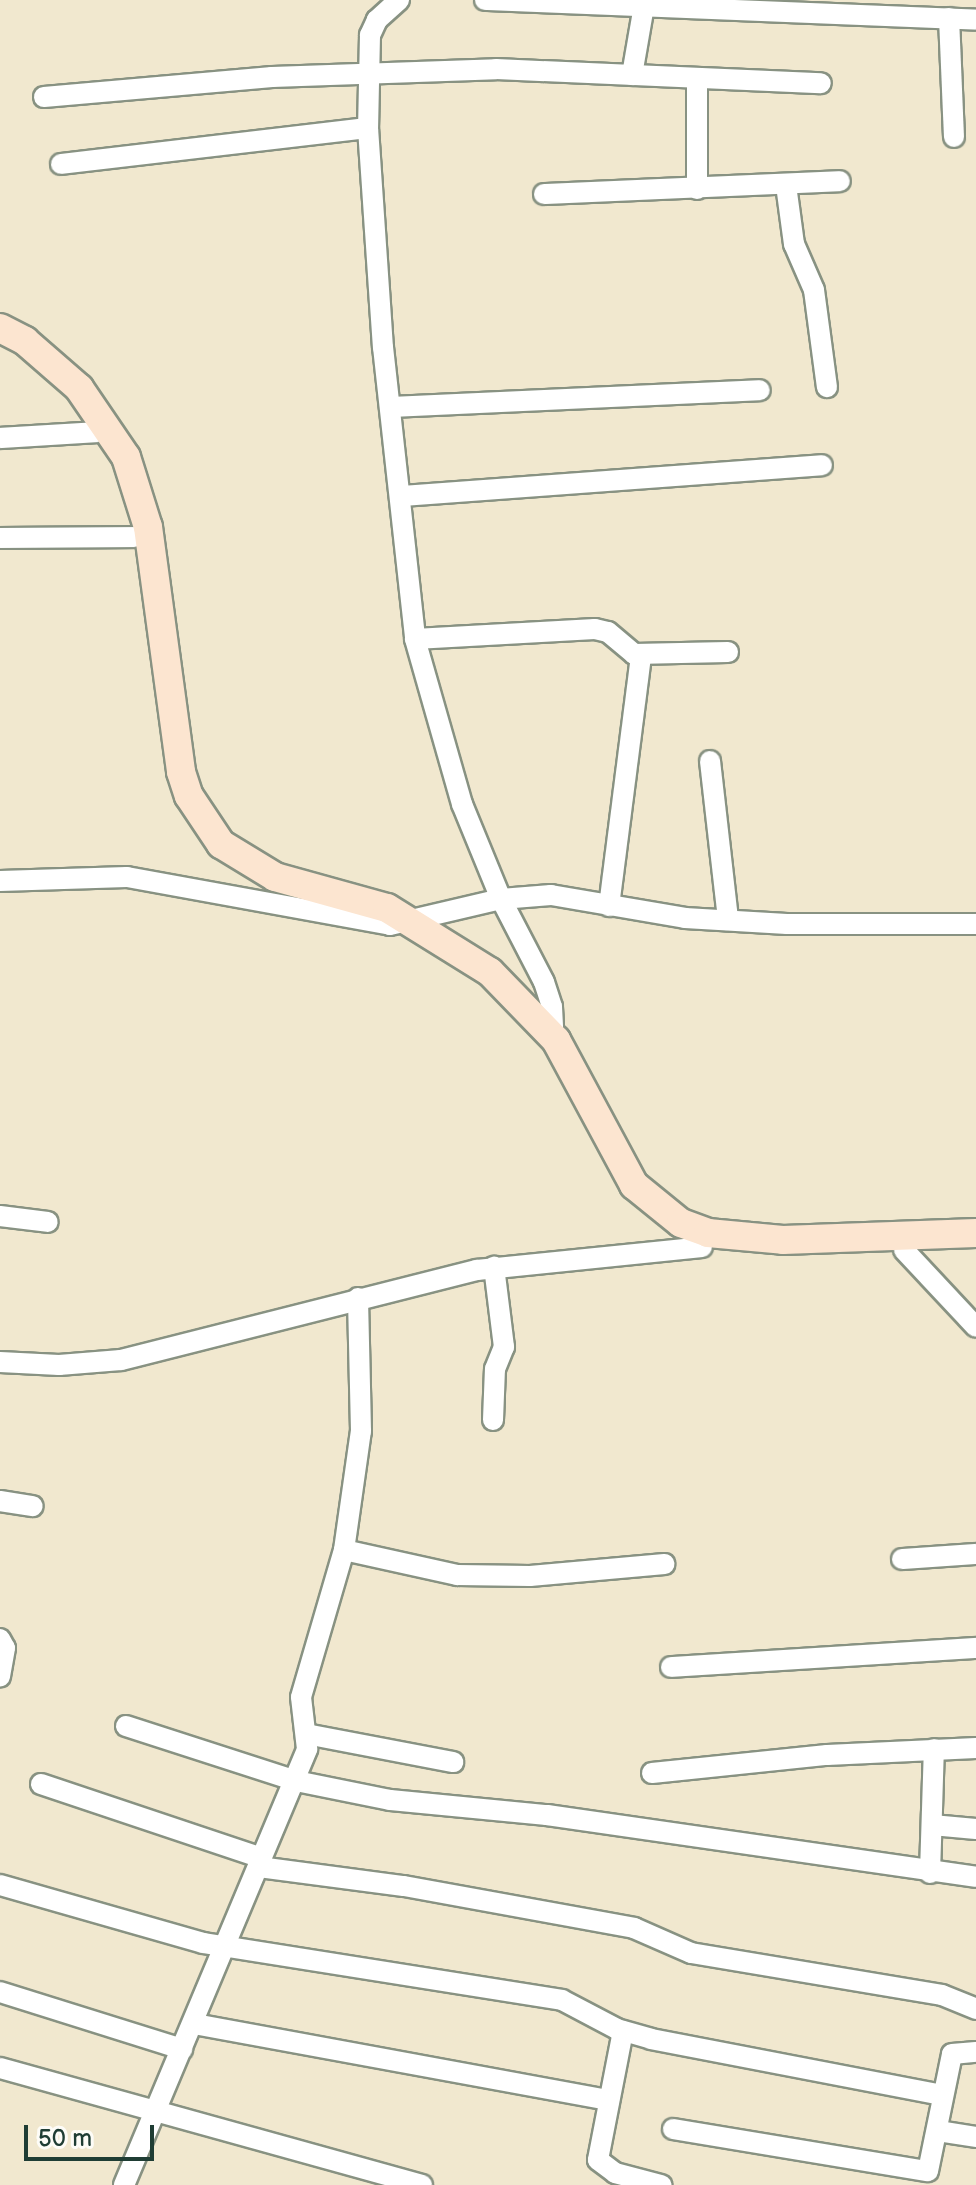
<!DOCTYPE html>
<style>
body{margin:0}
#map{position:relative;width:976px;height:2185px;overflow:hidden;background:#f1e8cf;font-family:"Balsamiq Sans",sans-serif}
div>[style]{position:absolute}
.roads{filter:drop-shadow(2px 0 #889282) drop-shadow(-2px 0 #889282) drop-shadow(0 2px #889282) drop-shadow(0 -2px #889282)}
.street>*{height:20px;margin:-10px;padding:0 10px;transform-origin:10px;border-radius:10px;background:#fff}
.secondary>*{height:28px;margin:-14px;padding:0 14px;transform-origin:14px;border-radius:14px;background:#fce5d0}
span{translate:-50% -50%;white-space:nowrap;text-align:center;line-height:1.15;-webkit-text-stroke:6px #fdfcf7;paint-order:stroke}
.scale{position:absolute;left:24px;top:2125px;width:130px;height:36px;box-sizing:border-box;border:4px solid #1f3d34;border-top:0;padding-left:10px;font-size:24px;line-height:28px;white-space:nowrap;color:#1f3d34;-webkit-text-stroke:6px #fdfcf7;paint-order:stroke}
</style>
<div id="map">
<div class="roads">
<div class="street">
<i style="left:399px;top:0;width:30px;rotate:138deg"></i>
<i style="left:377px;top:20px;width:17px;rotate:115deg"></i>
<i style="left:370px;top:35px;width:93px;rotate:91.2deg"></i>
<i style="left:368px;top:128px;width:220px;rotate:86.1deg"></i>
<i style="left:383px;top:347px;width:294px;rotate:83.7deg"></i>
<i style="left:415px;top:639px;width:172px;rotate:74.1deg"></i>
<i style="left:462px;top:804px;width:103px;rotate:67.7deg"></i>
<i style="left:501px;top:899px;width:93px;rotate:62.6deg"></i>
<i style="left:544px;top:982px;width:26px;rotate:72deg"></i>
<i style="left:552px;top:1007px;width:36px;rotate:87deg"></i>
<i style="left:485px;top:0;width:491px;rotate:2.3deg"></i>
<i style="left:949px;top:18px;width:119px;rotate:87.6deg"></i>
<i style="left:632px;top:75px;width:76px;rotate:-80.2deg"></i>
<i style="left:44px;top:97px;width:229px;rotate:-5deg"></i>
<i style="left:272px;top:77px;width:224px;rotate:-2deg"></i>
<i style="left:496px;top:69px;width:325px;rotate:2.5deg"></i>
<i style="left:61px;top:164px;width:309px;rotate:-6.7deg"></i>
<i style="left:786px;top:185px;width:60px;rotate:82.3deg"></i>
<i style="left:794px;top:244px;width:50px;rotate:66.5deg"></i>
<i style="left:814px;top:290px;width:98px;rotate:82.4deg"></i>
<i style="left:697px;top:189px;width:110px;rotate:-90deg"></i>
<i style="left:544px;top:194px;width:296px;rotate:-2.5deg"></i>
<i style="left:390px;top:407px;width:370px;rotate:-2.6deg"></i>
<i style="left:0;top:438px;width:97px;rotate:-3.5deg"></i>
<i style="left:402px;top:496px;width:421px;rotate:-4.2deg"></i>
<i style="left:0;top:538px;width:134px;rotate:-0.4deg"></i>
<i style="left:415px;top:639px;width:180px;rotate:-3.2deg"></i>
<i style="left:595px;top:629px;width:13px;rotate:13deg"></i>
<i style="left:608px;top:632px;width:34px;rotate:40deg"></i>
<i style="left:634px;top:654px;width:94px;rotate:-1.2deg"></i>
<i style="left:710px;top:761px;width:160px;rotate:83.5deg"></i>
<i style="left:0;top:881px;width:127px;rotate:-1.8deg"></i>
<i style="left:127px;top:877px;width:267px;rotate:10.3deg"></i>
<i style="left:390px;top:925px;width:114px;rotate:-13.2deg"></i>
<i style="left:501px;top:899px;width:50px;rotate:-4.6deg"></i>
<i style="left:551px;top:895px;width:136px;rotate:9.7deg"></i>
<i style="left:685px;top:918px;width:102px;rotate:3.4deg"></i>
<i style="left:787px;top:924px;width:189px"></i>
<i style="left:609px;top:906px;width:253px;rotate:-82.7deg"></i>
<i style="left:0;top:1216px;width:48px;rotate:7.1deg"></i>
<i style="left:904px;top:1250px;width:105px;rotate:46.9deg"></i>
<i style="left:0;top:1362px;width:59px;rotate:2.9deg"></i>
<i style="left:59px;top:1365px;width:62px;rotate:-4.6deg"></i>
<i style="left:121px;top:1360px;width:367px;rotate:-14.2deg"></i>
<i style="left:477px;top:1270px;width:226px;rotate:-5.8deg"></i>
<i style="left:493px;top:1420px;width:51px;rotate:-87.8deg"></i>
<i style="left:495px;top:1369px;width:24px;rotate:-68deg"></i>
<i style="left:504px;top:1347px;width:81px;rotate:-97.1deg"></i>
<i style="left:0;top:1501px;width:33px;rotate:9deg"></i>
<i style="left:344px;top:1550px;width:116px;rotate:12.5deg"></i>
<i style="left:457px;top:1575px;width:73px;rotate:0.8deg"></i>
<i style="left:530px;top:1576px;width:135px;rotate:-5.1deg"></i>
<i style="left:902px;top:1559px;width:74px;rotate:-3.9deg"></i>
<i style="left:0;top:1639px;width:10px;rotate:61deg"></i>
<i style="left:5px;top:1648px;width:29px;rotate:100deg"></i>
<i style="left:671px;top:1667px;width:306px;rotate:-3.6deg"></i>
<i style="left:126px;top:1726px;width:179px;rotate:17.9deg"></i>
<i style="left:296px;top:1781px;width:96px;rotate:11.4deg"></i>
<i style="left:390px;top:1800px;width:158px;rotate:5.5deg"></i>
<i style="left:547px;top:1815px;width:433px;rotate:8.2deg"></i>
<i style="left:306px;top:1734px;width:150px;rotate:10.8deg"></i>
<i style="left:652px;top:1773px;width:176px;rotate:-5.9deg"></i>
<i style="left:827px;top:1755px;width:149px;rotate:-2.7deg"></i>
<i style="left:41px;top:1784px;width:233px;rotate:18.5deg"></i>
<i style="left:932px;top:1825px;width:44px;rotate:5.2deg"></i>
<i style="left:259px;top:1867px;width:146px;rotate:7.5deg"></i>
<i style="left:404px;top:1886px;width:234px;rotate:10.3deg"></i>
<i style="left:634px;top:1928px;width:62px;rotate:23.7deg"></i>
<i style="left:691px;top:1953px;width:254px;rotate:9.5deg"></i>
<i style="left:942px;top:1995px;width:37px;rotate:22deg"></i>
<i style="left:930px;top:1873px;width:124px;rotate:-88.2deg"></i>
<i style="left:0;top:1885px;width:211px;rotate:15.9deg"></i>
<i style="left:203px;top:1943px;width:363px;rotate:9deg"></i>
<i style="left:562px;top:2000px;width:62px;rotate:27.8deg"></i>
<i style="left:617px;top:2029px;width:35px;rotate:16deg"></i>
<i style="left:651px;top:2039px;width:295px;rotate:10.9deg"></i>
<i style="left:0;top:1992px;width:191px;rotate:17.4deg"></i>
<i style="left:194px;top:2024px;width:422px;rotate:10.4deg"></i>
<i style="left:623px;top:2031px;width:131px;rotate:101deg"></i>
<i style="left:598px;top:2160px;width:21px;rotate:37deg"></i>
<i style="left:615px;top:2173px;width:48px;rotate:14.6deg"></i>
<i style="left:0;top:2068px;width:438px;rotate:15.5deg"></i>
<i style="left:673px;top:2129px;width:258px;rotate:9.4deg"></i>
<i style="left:928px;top:2171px;width:119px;rotate:-78.4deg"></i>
<i style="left:952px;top:2054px;width:24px;rotate:-5deg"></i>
<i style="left:938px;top:2131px;width:38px;rotate:9deg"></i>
<i style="left:124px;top:2185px;width:473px;rotate:-67.2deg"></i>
<i style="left:307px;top:1749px;width:52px;rotate:-96.6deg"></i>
<i style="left:301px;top:1697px;width:153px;rotate:-73.7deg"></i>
<i style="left:344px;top:1550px;width:120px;rotate:-81.9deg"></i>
<i style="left:361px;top:1431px;width:133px;rotate:-91.3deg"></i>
</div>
<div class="secondary">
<i style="left:0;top:328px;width:28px;rotate:27deg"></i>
<i style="left:25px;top:341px;width:72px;rotate:41deg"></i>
<i style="left:79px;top:388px;width:83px;rotate:55.7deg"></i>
<i style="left:126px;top:457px;width:73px;rotate:72.6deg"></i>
<i style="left:148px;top:527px;width:247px;rotate:82.3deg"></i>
<i style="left:181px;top:772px;width:25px;rotate:72deg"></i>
<i style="left:189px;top:796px;width:58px;rotate:56.3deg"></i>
<i style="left:221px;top:844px;width:63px;rotate:31.4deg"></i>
<i style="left:275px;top:877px;width:116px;rotate:15.5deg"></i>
<i style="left:387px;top:908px;width:121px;rotate:31.9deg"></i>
<i style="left:490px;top:972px;width:95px;rotate:45.9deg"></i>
<i style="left:556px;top:1040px;width:165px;rotate:61.7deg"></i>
<i style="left:634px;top:1185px;width:60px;rotate:39deg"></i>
<i style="left:681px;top:1223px;width:29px;rotate:20deg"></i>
<i style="left:708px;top:1233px;width:75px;rotate:5.3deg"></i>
<i style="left:783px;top:1240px;width:193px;rotate:-2.1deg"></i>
</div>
</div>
<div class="scale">50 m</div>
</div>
